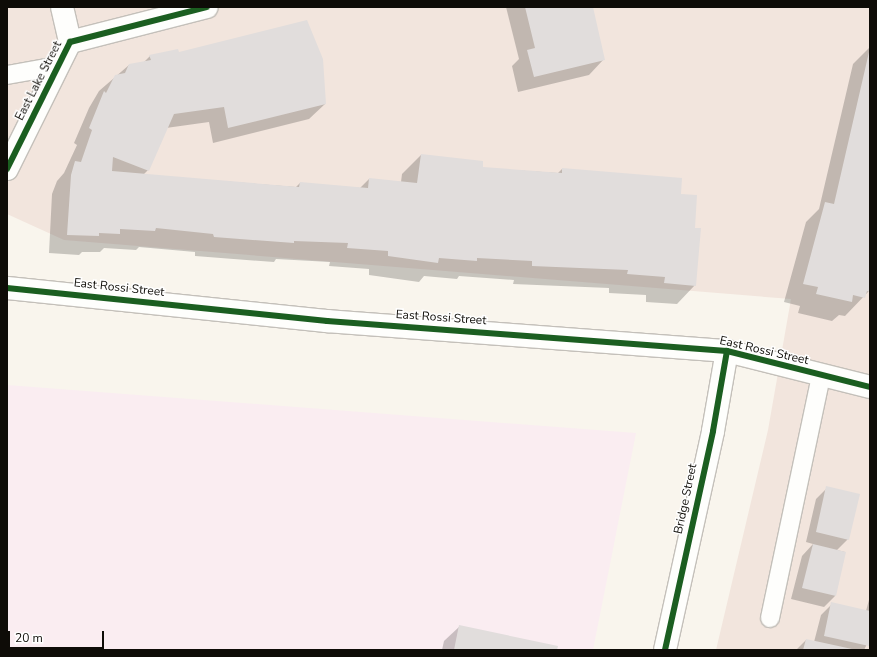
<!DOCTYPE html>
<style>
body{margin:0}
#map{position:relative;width:877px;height:657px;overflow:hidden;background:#f9f5ed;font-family:"Nunito Sans",sans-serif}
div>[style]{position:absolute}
.commercial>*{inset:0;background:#f2e5dd}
.industrial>*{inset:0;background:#faedf1}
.shadow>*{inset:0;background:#0003}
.building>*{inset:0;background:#e1dddc}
.roads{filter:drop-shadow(1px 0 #c4c0ba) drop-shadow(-1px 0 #c4c0ba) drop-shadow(0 1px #c4c0ba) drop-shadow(0 -1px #c4c0ba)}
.service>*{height:18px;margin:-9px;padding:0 9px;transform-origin:9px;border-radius:9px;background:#fefefc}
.minor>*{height:22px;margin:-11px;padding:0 11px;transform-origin:11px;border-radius:11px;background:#fefefc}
.tertiary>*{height:22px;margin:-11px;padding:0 11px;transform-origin:11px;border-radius:11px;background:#fefefc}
.cycleway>*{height:6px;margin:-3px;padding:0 3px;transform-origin:3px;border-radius:3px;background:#1b5e20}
span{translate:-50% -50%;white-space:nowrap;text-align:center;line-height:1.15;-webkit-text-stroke:3px #fff;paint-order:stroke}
.street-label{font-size:12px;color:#0e0c07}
.frame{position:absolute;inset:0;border:8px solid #0e0c07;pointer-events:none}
.scale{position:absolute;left:8px;top:631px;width:96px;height:18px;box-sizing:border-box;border:2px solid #0e0c07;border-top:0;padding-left:5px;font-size:12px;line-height:14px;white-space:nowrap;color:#0e0c07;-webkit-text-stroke:3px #fff;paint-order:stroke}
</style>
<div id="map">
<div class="commercial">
<i style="clip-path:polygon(7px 7px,870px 7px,870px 650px,716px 650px,768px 430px,791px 299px,64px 240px,7px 214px)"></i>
</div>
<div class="industrial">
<i style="clip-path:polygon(7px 385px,636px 433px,593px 650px,7px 650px)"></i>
</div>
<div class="shadow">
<i style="clip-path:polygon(506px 7px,592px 7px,604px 59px,589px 75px,518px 92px,512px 66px,519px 59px)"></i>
<i style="clip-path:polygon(870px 47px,870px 290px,845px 316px,839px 315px,832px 321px,798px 313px,800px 306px,784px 302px,806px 222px,819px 209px,853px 64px)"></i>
<i style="clip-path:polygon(178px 53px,325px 104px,309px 119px,213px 143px,209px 122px,166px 128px,148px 170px,143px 175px,296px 187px,300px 183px,360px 188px,369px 179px,401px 182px,402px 174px,421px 155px,482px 168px,558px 173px,562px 169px,679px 195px,694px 228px,695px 285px,677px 304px,646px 302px,646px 295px,609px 293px,609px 288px,513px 284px,514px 280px,459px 276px,457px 279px,424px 276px,419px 282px,369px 275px,369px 269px,329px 266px,330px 262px,276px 259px,274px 262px,195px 256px,195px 252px,139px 247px,136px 250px,104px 248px,100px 252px,82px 252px,79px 255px,49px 253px,52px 194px,57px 181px,64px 173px,77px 145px,74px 143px,89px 108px,99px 91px,129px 65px,143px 63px,150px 56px)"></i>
<i style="clip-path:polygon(827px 488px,848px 539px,837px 550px,845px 552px,835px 596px,824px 607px,791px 599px,802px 556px,813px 544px,806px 542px,816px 499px)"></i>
<i style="clip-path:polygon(870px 596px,870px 638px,864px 650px,796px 650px,806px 640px,814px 642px,821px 615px,832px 604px,866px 611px)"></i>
<i style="clip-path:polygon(460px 626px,556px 650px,442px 650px,444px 641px)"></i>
</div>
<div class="building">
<i style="clip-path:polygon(525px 7px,593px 7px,605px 60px,534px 77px,527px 50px,535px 48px)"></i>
<i style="clip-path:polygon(307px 20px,323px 59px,326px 104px,228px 128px,224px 107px,174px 114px,149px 171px,113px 157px,112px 171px,299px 187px,300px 182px,368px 188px,369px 178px,417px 183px,421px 154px,483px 161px,483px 167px,562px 173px,562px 168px,682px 178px,681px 194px,697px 195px,695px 228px,701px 228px,696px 286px,664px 283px,665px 277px,627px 274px,628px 270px,532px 266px,532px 261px,477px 258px,477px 261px,439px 258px,438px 263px,388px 256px,388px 251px,347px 248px,348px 243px,294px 241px,294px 243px,214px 237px,213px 234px,156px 228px,155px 231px,120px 229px,120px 234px,99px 233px,99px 236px,67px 235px,71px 175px,75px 161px,81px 162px,92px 130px,89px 128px,104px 91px,106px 93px,115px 75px,125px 73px,129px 64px,151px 60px,149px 55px,178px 49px,179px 52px)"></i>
<i style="clip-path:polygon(869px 52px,870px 292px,867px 291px,865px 298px,853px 295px,852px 302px,816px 294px,818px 287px,803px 284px,825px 202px,834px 204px)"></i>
<i style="clip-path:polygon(826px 486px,860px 494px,849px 540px,816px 532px)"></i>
<i style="clip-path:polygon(813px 544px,846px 552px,836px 596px,802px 588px)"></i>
<i style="clip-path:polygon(831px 602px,870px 611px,869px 646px,824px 636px)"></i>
<i style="clip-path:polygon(459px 625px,558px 646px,557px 650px,454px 650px)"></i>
<i style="clip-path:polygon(806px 639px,852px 649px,852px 650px,803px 650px)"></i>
</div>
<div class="roads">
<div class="service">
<i style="left:7px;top:75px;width:52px;rotate:-10deg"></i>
<i style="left:770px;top:618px;width:248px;rotate:-78.1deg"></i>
</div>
<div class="minor">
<i style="left:62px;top:7px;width:36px;rotate:77deg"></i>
<i style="left:7px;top:169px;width:142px;rotate:-63.6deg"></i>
<i style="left:70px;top:42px;width:141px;rotate:-14.3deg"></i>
<i style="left:665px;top:650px;width:224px;rotate:-77.6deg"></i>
<i style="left:713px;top:431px;width:81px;rotate:-80.1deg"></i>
</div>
<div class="tertiary">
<i style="left:7px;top:288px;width:322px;rotate:5.9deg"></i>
<i style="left:327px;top:321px;width:401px;rotate:4.3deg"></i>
<i style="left:727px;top:351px;width:147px;rotate:14.1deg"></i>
</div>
</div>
<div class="cycleway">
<i style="left:7px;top:169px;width:142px;rotate:-63.6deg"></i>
<i style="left:70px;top:42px;width:141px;rotate:-14.3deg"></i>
<i style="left:7px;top:288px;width:322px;rotate:5.9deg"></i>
<i style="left:327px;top:321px;width:401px;rotate:4.3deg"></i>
<i style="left:727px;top:351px;width:147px;rotate:14.1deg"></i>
<i style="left:665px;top:650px;width:224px;rotate:-77.6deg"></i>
<i style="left:713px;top:431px;width:81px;rotate:-80.1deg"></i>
</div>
<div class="street-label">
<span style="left:39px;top:81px;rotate:-63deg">East Lake Street</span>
<span style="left:119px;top:288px;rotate:6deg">East Rossi Street</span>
<span style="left:441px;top:318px;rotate:4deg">East Rossi Street</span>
<span style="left:764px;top:351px;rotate:13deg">East Rossi Street</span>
<span style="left:686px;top:499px;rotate:-78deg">Bridge Street</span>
</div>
<div class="frame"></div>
<div class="scale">20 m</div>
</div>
